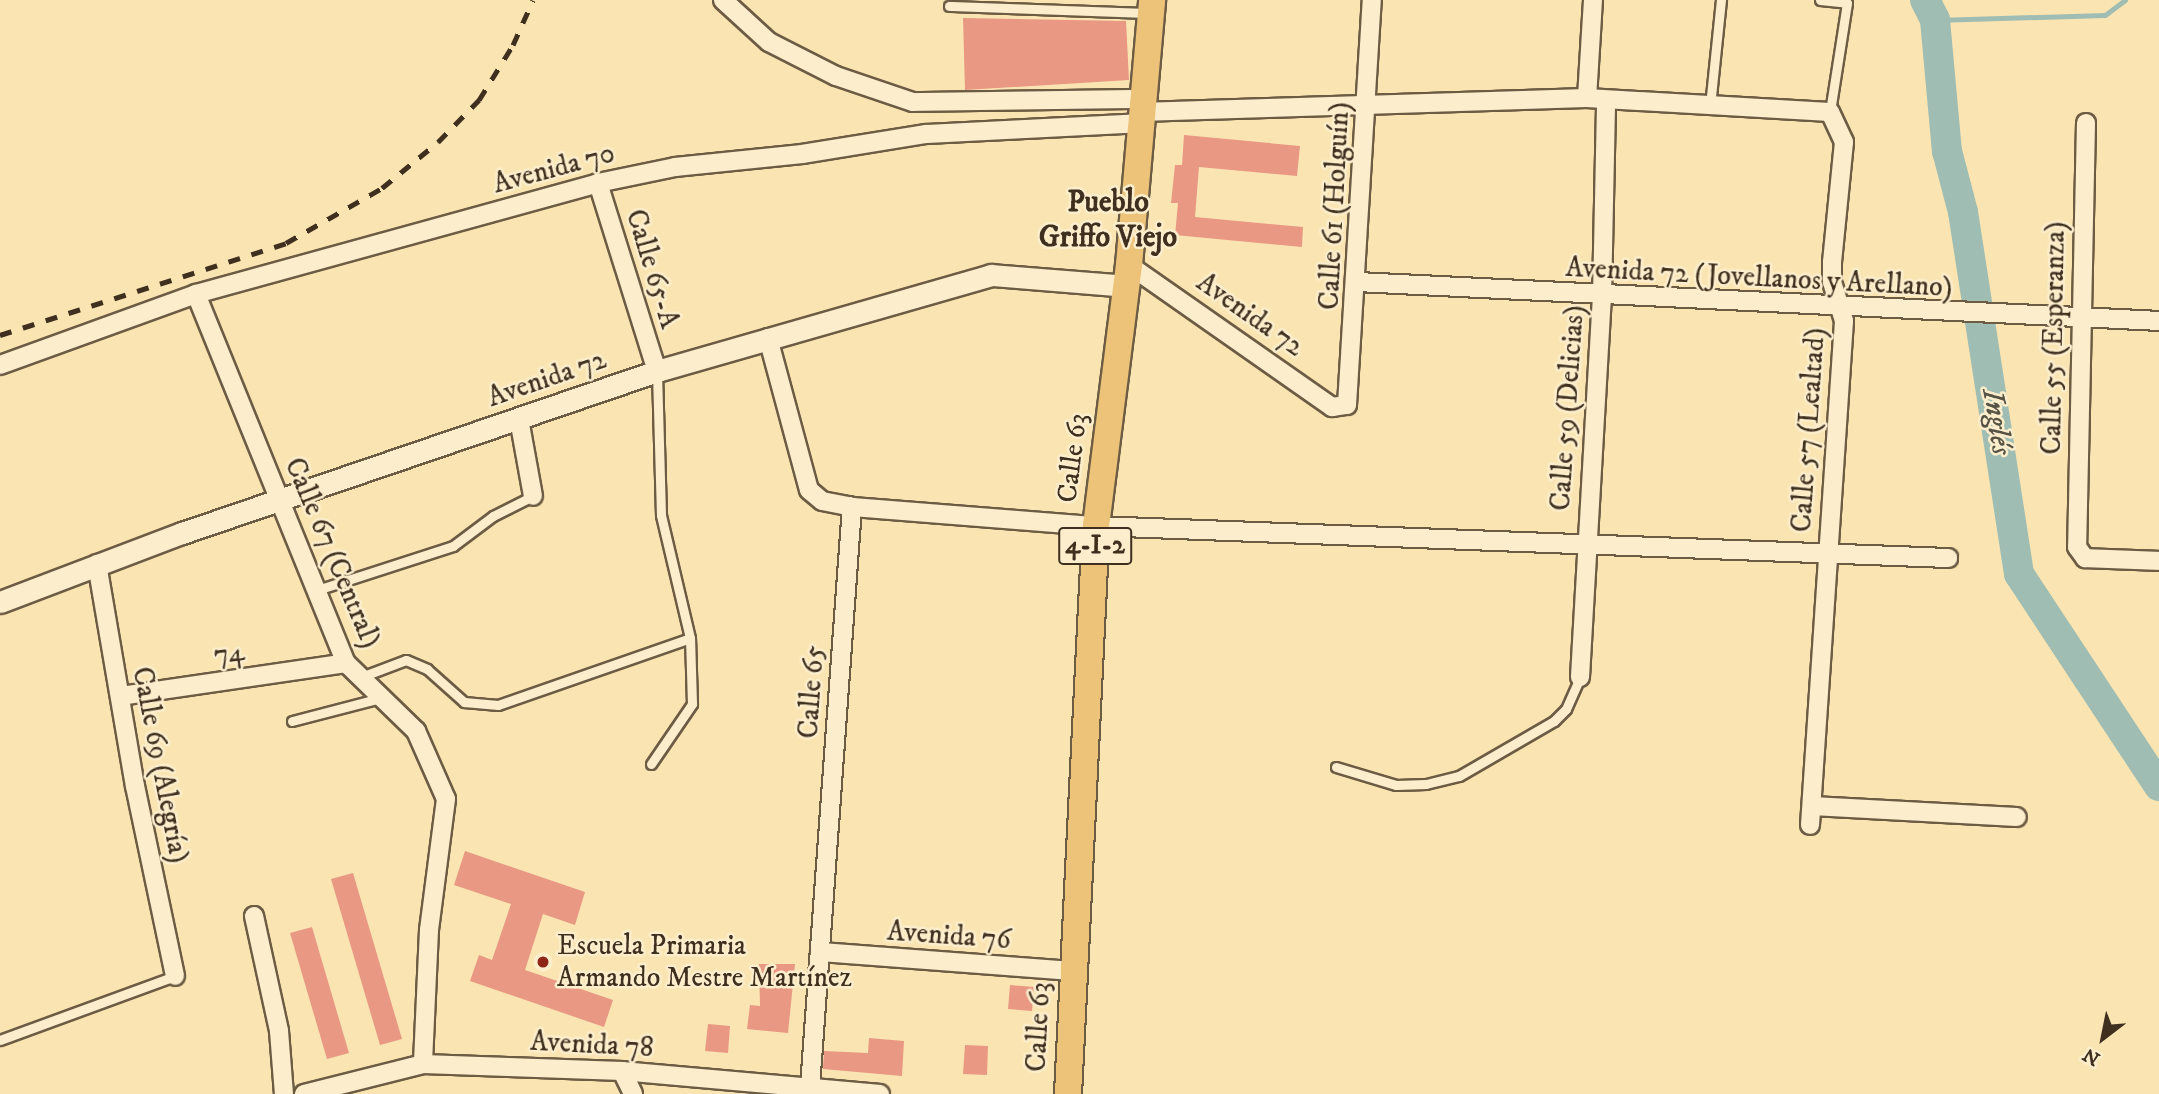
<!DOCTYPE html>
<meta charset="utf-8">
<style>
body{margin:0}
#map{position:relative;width:2159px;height:1094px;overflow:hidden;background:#fae5b2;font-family:"IM FELL DW Pica",serif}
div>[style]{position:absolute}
.stream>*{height:5px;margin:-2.5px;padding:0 2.5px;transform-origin:2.5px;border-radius:2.5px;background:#9fbdb3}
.river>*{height:30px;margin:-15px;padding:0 15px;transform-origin:15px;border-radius:15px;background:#9fbdb3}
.building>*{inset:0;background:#e99884}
.roads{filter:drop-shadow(2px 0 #6d5c44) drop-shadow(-2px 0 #6d5c44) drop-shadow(0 2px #6d5c44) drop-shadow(0 -2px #6d5c44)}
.service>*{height:9px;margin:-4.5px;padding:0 4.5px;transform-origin:4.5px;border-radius:4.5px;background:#fceecd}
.minor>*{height:18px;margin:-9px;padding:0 9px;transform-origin:9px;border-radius:9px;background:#fceecd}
.tertiary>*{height:21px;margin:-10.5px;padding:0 10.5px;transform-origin:10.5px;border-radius:10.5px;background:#fceecd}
.primary>*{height:26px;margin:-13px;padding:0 13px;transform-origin:13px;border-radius:13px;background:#edc279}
.rail>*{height:5px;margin-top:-2.5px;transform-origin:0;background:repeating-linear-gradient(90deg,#3e2f1f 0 12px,transparent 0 24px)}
.dots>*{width:19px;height:19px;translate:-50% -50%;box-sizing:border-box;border:4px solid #fceecd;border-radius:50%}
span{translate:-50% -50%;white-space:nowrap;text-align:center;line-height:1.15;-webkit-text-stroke:5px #fceecd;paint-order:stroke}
.shield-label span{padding:2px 5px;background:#fceecd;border:2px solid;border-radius:5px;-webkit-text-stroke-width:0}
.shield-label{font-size:26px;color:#3e2f1f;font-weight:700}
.street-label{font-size:28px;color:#3e2f1f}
.poi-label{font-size:28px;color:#3e2f1f}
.left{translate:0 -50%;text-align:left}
.neighbourhood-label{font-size:30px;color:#3e2f1f;font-weight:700}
.water-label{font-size:30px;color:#565244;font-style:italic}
.north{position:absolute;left:2068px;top:1003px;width:70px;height:70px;-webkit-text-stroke:5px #fceecd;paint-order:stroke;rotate:212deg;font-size:19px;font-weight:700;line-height:28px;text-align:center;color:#3e2f1f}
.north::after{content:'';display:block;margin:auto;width:24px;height:32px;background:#3e2f1f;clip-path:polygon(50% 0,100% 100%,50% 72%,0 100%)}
</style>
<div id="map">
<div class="stream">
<i style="left:1935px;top:20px;width:170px;rotate:-1.7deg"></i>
<i style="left:2105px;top:15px;width:25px;rotate:-37deg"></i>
</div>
<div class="river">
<i style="left:1925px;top:0;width:22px;rotate:63deg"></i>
<i style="left:1935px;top:20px;width:132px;rotate:84.8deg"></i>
<i style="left:1947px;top:151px;width:63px;rotate:75.3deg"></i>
<i style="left:1963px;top:212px;width:366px;rotate:81.2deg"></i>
<i style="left:2019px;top:574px;width:254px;rotate:56.6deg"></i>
</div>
<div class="building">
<i style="clip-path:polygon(963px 18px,1126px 21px,1129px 80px,965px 90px)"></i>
<i style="clip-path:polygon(1184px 135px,1300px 146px,1297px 176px,1199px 167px,1195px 217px,1303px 227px,1302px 247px,1175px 235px,1178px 203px,1171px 203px,1175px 165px,1182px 165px)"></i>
<i style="clip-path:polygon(465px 851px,585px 892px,575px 925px,543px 914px,525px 970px,613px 1000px,604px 1027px,470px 981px,479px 955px,492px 960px,511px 904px,454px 885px)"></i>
<i style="clip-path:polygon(353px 873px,402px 1039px,380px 1045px,331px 879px)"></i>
<i style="clip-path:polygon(312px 927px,349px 1053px,327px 1059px,290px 933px)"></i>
<i style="clip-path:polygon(759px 964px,795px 964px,788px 1033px,747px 1029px,750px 1005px,760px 1006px)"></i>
<i style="clip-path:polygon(1010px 985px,1034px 987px,1032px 1011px,1008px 1009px)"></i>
<i style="clip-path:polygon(708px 1024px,730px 1026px,728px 1053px,705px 1051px)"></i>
<i style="clip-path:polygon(869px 1038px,904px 1041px,902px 1076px,823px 1069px,824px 1051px,868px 1053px)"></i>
<i style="clip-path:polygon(965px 1045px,988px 1046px,987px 1075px,963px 1074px)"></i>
</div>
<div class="roads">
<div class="service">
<i style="left:1820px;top:0;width:27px;rotate:6deg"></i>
<i style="left:1847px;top:3px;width:110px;rotate:98.9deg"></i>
<i style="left:949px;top:6px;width:200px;rotate:2deg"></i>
<i style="left:1710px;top:106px;width:107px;rotate:-84.1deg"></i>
<i style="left:317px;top:590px;width:143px;rotate:-17.9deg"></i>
<i style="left:453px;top:546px;width:50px;rotate:-36.9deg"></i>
<i style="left:493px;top:516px;width:45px;rotate:-26.6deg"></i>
<i style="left:361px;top:677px;width:48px;rotate:-20.7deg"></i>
<i style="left:406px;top:660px;width:23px;rotate:23deg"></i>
<i style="left:427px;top:669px;width:50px;rotate:41.7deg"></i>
<i style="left:464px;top:702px;width:34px;rotate:5deg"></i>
<i style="left:498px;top:705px;width:203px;rotate:-19.2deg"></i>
<i style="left:292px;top:721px;width:91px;rotate:-14.6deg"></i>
<i style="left:651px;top:764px;width:73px;rotate:-55.7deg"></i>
<i style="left:692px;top:704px;width:66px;rotate:-91.7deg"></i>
<i style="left:690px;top:638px;width:126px;rotate:-103.3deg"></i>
<i style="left:661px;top:515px;width:142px;rotate:-91.6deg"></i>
<i style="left:1336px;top:767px;width:63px;rotate:16.7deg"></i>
<i style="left:1396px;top:785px;width:30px;rotate:-2deg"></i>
<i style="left:1426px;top:784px;width:34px;rotate:-14deg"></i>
<i style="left:1459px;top:776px;width:110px;rotate:-30.1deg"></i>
<i style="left:1554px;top:721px;width:17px;rotate:-45deg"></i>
<i style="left:1566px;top:709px;width:35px;rotate:-66deg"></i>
<i style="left:0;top:1040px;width:186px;rotate:-20.1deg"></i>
</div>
<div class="minor">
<i style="left:723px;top:0;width:62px;rotate:42.4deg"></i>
<i style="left:769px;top:42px;width:75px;rotate:26.9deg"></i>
<i style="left:836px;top:76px;width:81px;rotate:18.7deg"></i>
<i style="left:913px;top:102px;width:229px;rotate:-0.8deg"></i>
<i style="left:1587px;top:98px;width:98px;rotate:-86.5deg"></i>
<i style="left:1140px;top:112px;width:447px;rotate:-1.8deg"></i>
<i style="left:1587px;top:98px;width:243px;rotate:3.3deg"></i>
<i style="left:1830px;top:112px;width:33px;rotate:65deg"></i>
<i style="left:1844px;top:142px;width:121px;rotate:95.7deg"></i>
<i style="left:1832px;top:262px;width:20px;rotate:90deg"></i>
<i style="left:1832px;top:282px;width:41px;rotate:72.9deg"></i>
<i style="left:1844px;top:321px;width:505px;rotate:93.86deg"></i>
<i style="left:2086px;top:123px;width:424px;rotate:91.2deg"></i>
<i style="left:2077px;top:547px;width:14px;rotate:54deg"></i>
<i style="left:2085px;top:558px;width:74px;rotate:2.3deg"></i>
<i style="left:598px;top:183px;width:197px;rotate:72.6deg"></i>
<i style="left:1129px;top:265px;width:248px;rotate:35deg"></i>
<i style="left:1332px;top:407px;width:15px;rotate:-8deg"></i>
<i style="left:1347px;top:405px;width:406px;rotate:-86.5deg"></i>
<i style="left:1357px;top:282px;width:803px;rotate:2.78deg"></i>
<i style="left:196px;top:294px;width:398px;rotate:67.9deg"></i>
<i style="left:346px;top:663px;width:98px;rotate:44.2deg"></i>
<i style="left:416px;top:731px;width:74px;rotate:66.2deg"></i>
<i style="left:446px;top:799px;width:132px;rotate:97.4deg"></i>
<i style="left:429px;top:930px;width:134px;rotate:92.6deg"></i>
<i style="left:768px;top:338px;width:157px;rotate:74.9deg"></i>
<i style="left:809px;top:490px;width:17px;rotate:40deg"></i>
<i style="left:822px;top:501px;width:31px;rotate:11deg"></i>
<i style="left:852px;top:507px;width:245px;rotate:4.5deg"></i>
<i style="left:1096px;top:526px;width:853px;rotate:2.15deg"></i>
<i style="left:0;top:365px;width:208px;rotate:-19.9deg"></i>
<i style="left:196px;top:294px;width:417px;rotate:-15.4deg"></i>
<i style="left:598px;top:183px;width:79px;rotate:-11.7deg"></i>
<i style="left:675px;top:167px;width:128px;rotate:-5.8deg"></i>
<i style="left:802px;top:154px;width:126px;rotate:-9.2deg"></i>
<i style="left:926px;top:134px;width:214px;rotate:-2.9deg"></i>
<i style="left:519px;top:419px;width:78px;rotate:79.7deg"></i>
<i style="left:97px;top:564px;width:225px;rotate:80.3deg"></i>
<i style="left:135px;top:786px;width:194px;rotate:78.1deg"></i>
<i style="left:1580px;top:677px;width:381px;rotate:-86.7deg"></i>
<i style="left:1602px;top:297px;width:197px;rotate:-88.8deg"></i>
<i style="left:120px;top:696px;width:228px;rotate:-8.3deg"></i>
<i style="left:1812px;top:806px;width:205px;rotate:3.1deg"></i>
<i style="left:254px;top:916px;width:118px;rotate:77.7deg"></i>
<i style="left:279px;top:1031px;width:63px;rotate:85.5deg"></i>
<i style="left:820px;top:952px;width:254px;rotate:4.3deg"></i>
<i style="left:622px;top:1071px;width:25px;rotate:64deg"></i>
<i style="left:810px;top:1087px;width:582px;rotate:-85.86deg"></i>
<i style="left:304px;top:1094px;width:123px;rotate:-14.1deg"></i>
<i style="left:423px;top:1064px;width:199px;rotate:2deg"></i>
<i style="left:622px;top:1071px;width:259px;rotate:5.1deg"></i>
</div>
<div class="tertiary">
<i style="left:0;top:602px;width:195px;rotate:-20.8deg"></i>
<i style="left:182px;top:533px;width:502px;rotate:-18.83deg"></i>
<i style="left:657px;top:371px;width:348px;rotate:-16deg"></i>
<i style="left:991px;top:275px;width:136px;rotate:4.6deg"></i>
</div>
<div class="primary">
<i style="left:1068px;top:1094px;width:569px;rotate:-87.18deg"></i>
<i style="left:1096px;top:526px;width:263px;rotate:-82.8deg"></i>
<i style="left:1129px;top:265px;width:266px;rotate:-85deg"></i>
</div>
</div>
<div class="rail">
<i style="left:0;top:335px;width:300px;rotate:-17.8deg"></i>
<i style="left:286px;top:243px;width:111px;rotate:-29.8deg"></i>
<i style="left:382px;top:188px;width:72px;rotate:-39.4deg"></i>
<i style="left:438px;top:142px;width:59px;rotate:-45.7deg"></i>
<i style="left:479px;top:100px;width:65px;rotate:-58.3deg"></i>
<i style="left:513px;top:45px;width:49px;rotate:-66deg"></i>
</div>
<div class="dots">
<i style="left:543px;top:962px;background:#8f2418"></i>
</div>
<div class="shield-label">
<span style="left:1095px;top:546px">4-I-2</span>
</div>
<div class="street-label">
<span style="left:554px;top:169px;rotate:-15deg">Avenida 70</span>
<span style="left:1335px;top:206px;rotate:-87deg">Calle 61 (Holguín)</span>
<span style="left:652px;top:269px;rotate:73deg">Calle 65-A</span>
<span style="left:1759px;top:278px;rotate:3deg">Avenida 72 (Jovellanos y Arellano)</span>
<span style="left:1250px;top:315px;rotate:35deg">Avenida 72</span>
<span style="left:2054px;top:338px;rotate:-89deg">Calle 55 (Esperanza)</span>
<span style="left:547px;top:379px;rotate:-19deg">Avenida 72</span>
<span style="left:1568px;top:408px;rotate:-86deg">Calle 59 (Delicias)</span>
<span style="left:1809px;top:430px;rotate:-86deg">Calle 57 (Lealtad)</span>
<span style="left:1073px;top:458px;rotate:-83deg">Calle 63</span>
<span style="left:332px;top:553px;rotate:67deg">Calle 67 (Central)</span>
<span style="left:229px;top:654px;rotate:-8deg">74</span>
<span style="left:812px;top:692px;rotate:-86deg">Calle 65</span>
<span style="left:160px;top:765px;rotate:79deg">Calle 69 (Alegría)</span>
<span style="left:949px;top:936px;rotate:4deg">Avenida 76</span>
<span style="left:1039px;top:1027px;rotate:-87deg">Calle 63</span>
<span style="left:592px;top:1045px;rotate:3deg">Avenida 78</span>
</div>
<div class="poi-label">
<span class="left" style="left:557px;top:962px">Escuela Primaria<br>Armando Mestre Martínez</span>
</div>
<div class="neighbourhood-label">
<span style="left:1108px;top:220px">Pueblo<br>Griffo Viejo</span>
</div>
<div class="water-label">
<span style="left:1996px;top:422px;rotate:81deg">Inglés</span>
</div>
<div class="north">N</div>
</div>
